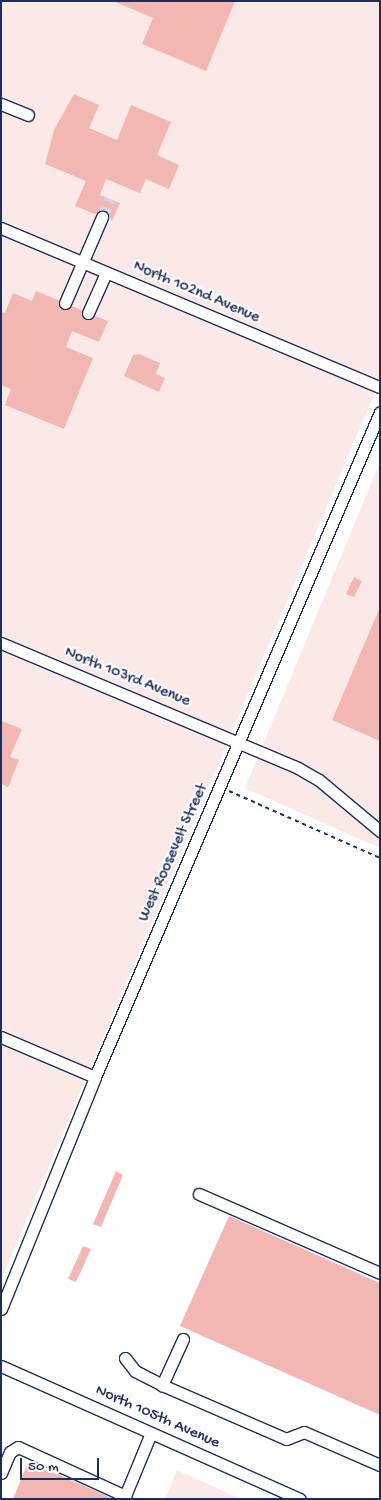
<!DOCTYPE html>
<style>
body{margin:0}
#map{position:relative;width:381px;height:1500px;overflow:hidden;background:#fff;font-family:"Gochi Hand",sans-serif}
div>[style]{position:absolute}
.built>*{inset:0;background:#fbe9e8}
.building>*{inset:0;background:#f2b7b2}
.minor-tunnel>*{height:11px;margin-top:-5.5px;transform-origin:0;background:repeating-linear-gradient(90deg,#d1d5df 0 11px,transparent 0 16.5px)}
.path>*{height:2px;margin-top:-1px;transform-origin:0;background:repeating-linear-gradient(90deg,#1b2f5e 0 4px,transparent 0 8px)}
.roads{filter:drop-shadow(1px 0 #1b2f5e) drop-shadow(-1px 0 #1b2f5e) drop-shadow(0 1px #1b2f5e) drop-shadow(0 -1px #1b2f5e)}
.minor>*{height:11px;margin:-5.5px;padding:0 5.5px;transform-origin:5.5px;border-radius:5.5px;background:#fff}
span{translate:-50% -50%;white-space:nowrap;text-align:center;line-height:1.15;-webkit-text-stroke:4px #fff;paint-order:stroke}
.street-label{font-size:16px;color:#1b2f5e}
.frame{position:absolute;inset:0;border:2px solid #1b2f5e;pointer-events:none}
.scale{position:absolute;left:20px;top:1458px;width:79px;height:22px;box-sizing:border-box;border:2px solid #1b2f5e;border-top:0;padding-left:6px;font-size:15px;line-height:18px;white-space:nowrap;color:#1b2f5e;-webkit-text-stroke:4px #fff;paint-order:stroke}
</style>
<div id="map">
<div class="built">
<i style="clip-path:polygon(1px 1px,380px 1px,380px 380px,1px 1280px)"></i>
<i style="clip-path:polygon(380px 462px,380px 848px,245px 788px)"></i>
<i style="clip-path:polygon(177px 1470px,241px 1499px,165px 1499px)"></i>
</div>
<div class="building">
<i style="clip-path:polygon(113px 1px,235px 1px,206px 71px,142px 44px,153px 18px)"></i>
<i style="clip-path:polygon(74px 94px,99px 105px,89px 128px,117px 140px,131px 105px,171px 122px,157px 155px,179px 165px,169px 189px,146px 179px,140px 193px,106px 179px,100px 195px,120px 203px,112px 221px,104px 210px,95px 214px,75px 206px,86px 181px,45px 164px,54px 130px)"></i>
<i style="clip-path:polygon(36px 291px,58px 300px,63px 310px,72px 306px,81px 310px,85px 320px,95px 316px,108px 321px,99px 342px,72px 331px,66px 347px,93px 358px,64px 429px,5px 405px,11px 389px,1px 385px,1px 312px,5px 313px,13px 293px,32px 301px)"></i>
<i style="clip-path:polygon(139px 354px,160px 363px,156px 374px,165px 378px,159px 392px,124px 376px,133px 355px)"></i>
<i style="clip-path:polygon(354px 577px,362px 581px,354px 597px,346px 594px)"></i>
<i style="clip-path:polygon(380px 607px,380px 741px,332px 720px)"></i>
<i style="clip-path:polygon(1px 721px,22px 729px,10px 757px,19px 760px,8px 787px,1px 784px)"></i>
<i style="clip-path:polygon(116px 1171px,123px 1175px,101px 1227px,93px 1224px)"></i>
<i style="clip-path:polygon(229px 1216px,380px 1283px,380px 1415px,180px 1326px)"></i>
<i style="clip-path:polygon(83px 1246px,91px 1249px,76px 1282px,68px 1279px)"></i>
<i style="clip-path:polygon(28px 1462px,103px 1494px,113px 1499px,13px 1499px)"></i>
</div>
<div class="minor-tunnel">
<i style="left:102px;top:217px;width:20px;rotate:-66deg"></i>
</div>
<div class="path">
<i style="left:229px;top:791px;width:165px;rotate:23.9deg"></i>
</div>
<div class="roads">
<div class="minor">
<i style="left:1px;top:104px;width:29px;rotate:22deg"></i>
<i style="left:1px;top:228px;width:411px;rotate:22.8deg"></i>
<i style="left:65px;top:303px;width:94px;rotate:-66.7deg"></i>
<i style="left:88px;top:313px;width:44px;rotate:-65.8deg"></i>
<i style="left:1px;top:643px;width:322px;rotate:22.8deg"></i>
<i style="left:298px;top:768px;width:24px;rotate:30deg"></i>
<i style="left:319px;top:780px;width:80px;rotate:39.9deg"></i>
<i style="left:1px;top:1037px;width:102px;rotate:23.1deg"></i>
<i style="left:199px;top:1194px;width:197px;rotate:23.6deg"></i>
<i style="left:1px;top:1309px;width:250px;rotate:-67.9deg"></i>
<i style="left:95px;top:1077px;width:723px;rotate:-66.8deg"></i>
<i style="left:183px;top:1339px;width:51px;rotate:114.5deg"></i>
<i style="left:162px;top:1385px;width:135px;rotate:23.5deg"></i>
<i style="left:286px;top:1439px;width:19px;rotate:-21deg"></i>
<i style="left:304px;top:1432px;width:83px;rotate:23.5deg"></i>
<i style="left:125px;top:1358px;width:16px;rotate:52deg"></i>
<i style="left:135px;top:1371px;width:30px;rotate:27deg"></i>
<i style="left:1px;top:1366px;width:327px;rotate:24deg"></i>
<i style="left:1px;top:1473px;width:23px;rotate:-67deg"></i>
<i style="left:10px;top:1452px;width:9px;rotate:-32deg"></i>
<i style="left:18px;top:1447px;width:118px;rotate:24.6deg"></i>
<i style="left:125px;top:1496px;width:68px;rotate:-67.6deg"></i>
</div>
</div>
<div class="street-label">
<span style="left:196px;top:293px;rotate:23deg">North 102nd Avenue</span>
<span style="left:127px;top:678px;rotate:22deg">North 103rd Avenue</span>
<span style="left:174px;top:853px;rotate:-66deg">West Roosevelt Street</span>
<span style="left:157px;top:1418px;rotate:24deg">North 105th Avenue</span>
</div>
<div class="frame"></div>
<div class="scale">50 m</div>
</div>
